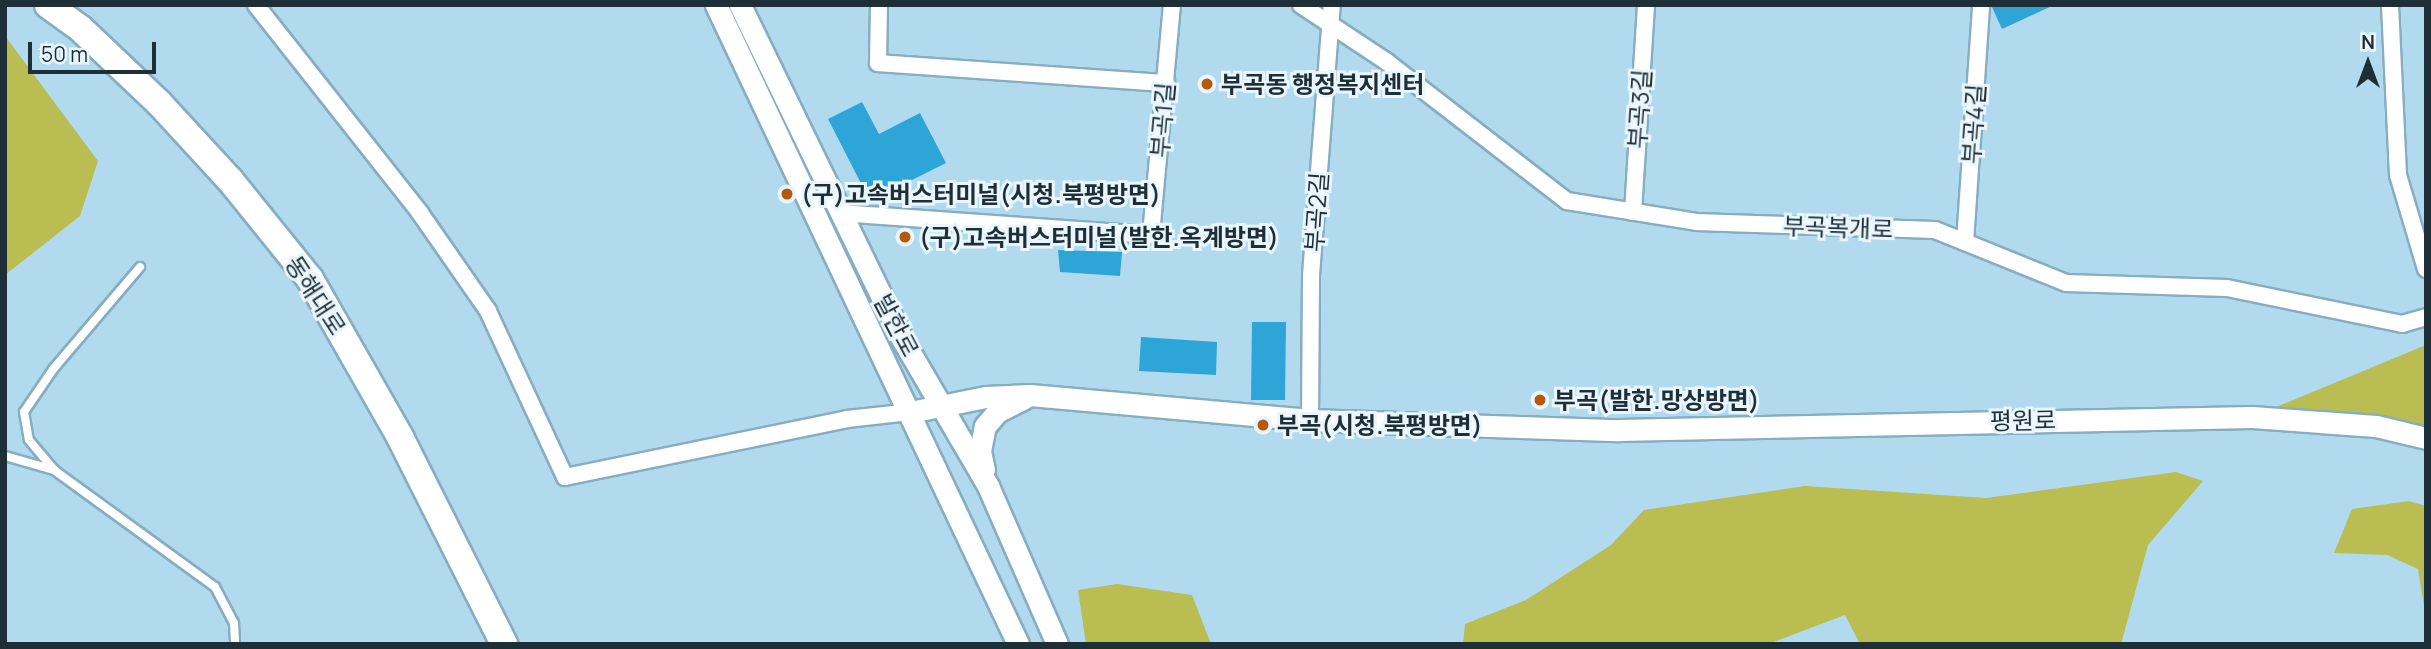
<!DOCTYPE html>
<meta charset="utf-8">
<style>
body{margin:0}
#map{position:relative;width:2431px;height:649px;overflow:hidden;background:#b2daef;font-family:Manrope,"Noto Sans KR",sans-serif}
div>[style]{position:absolute}
.green>*{inset:0;background:#b9bd52}
.building>*{inset:0;background:#2da5d6}
.roads{filter:drop-shadow(2px 0 #86adc1) drop-shadow(-2px 0 #86adc1) drop-shadow(0 2px #86adc1) drop-shadow(0 -2px #86adc1)}
.service>*{height:8px;margin:-4px;padding:0 4px;transform-origin:4px;border-radius:4px;background:#fff}
.minor>*{height:16px;margin:-8px;padding:0 8px;transform-origin:8px;border-radius:8px;background:#fff}
.tertiary>*{height:21px;margin:-10.5px;padding:0 10.5px;transform-origin:10.5px;border-radius:10.5px;background:#fff}
.primary>*{height:26px;margin:-13px;padding:0 13px;transform-origin:13px;border-radius:13px;background:#fff}
.dots>*{width:19px;height:19px;translate:-50% -50%;box-sizing:border-box;border:4px solid #eaf6fd;border-radius:50%}
span{translate:-50% -50%;white-space:nowrap;text-align:center;line-height:1.15;-webkit-text-stroke:6px #eaf6fd;paint-order:stroke}
.poi-label{font-size:24px;color:#1f2f37;font-weight:700}
.left{translate:0 -50%;text-align:left}
.street-label{font-size:24px;color:#1f2f37}
.frame{position:absolute;inset:0;border:7px solid #1f2f37;pointer-events:none}
.north{position:absolute;left:2333px;top:28px;width:70px;height:70px;-webkit-text-stroke:5px #eaf6fd;paint-order:stroke;rotate:0deg;font-size:19px;font-weight:700;line-height:28px;text-align:center;color:#1f2f37}
.north::after{content:'';display:block;margin:auto;width:24px;height:32px;background:#1f2f37;clip-path:polygon(50% 0,100% 100%,50% 72%,0 100%)}
.scale{position:absolute;left:28px;top:42px;width:128px;height:32px;box-sizing:border-box;border:4px solid #1f2f37;border-top:0;padding-left:9px;font-size:21px;line-height:24px;white-space:nowrap;color:#1f2f37;-webkit-text-stroke:5px #eaf6fd;paint-order:stroke}
</style>
<div id="map">
<div class="green">
<i style="clip-path:polygon(5px 36px,98px 161px,80px 216px,5px 275px)"></i>
<i style="clip-path:polygon(2426px 345px,2426px 438px,2252px 417px)"></i>
<i style="clip-path:polygon(2176px 472px,2203px 481px,2148px 545px,2121px 644px,1860px 644px,1845px 615px,1768px 644px,1463px 644px,1465px 624px,1526px 600px,1611px 545px,1644px 510px,1805px 486px,1986px 498px)"></i>
<i style="clip-path:polygon(2409px 501px,2426px 506px,2426px 618px,2418px 569px,2387px 555px,2334px 553px,2352px 509px)"></i>
<i style="clip-path:polygon(1117px 584px,1192px 595px,1211px 644px,1086px 644px,1078px 590px)"></i>
</div>
<div class="building">
<i style="clip-path:polygon(1991px 5px,2054px 5px,2002px 29px)"></i>
<i style="clip-path:polygon(862px 102px,879px 134px,920px 113px,946px 163px,870px 201px,828px 119px)"></i>
<i style="clip-path:polygon(1058px 250px,1122px 252px,1120px 276px,1060px 272px)"></i>
<i style="clip-path:polygon(1252px 322px,1286px 322px,1285px 400px,1251px 400px)"></i>
<i style="clip-path:polygon(1141px 337px,1217px 342px,1216px 375px,1139px 371px)"></i>
</div>
<div class="roads">
<div class="service">
<i style="left:140px;top:267px;width:133px;rotate:130.4deg"></i>
<i style="left:54px;top:368px;width:53px;rotate:124.3deg"></i>
<i style="left:24px;top:412px;width:28px;rotate:80deg"></i>
<i style="left:29px;top:440px;width:39px;rotate:50deg"></i>
<i style="left:54px;top:470px;width:199px;rotate:36deg"></i>
<i style="left:215px;top:587px;width:41px;rotate:62.2deg"></i>
<i style="left:234px;top:623px;width:21px;rotate:87deg"></i>
<i style="left:5px;top:456px;width:51px;rotate:15.9deg"></i>
</div>
<div class="minor">
<i style="left:256px;top:5px;width:265px;rotate:51.7deg"></i>
<i style="left:420px;top:213px;width:119px;rotate:55.2deg"></i>
<i style="left:488px;top:311px;width:183px;rotate:65.1deg"></i>
<i style="left:565px;top:477px;width:288px;rotate:-11.6deg"></i>
<i style="left:847px;top:419px;width:63px;rotate:-6.3deg"></i>
<i style="left:879px;top:5px;width:58px;rotate:91deg"></i>
<i style="left:878px;top:63px;width:289px;rotate:4deg"></i>
<i style="left:1301px;top:5px;width:103px;rotate:33.5deg"></i>
<i style="left:1387px;top:62px;width:227px;rotate:37.7deg"></i>
<i style="left:1567px;top:201px;width:131px;rotate:9.2deg"></i>
<i style="left:1696px;top:222px;width:239px;rotate:1.9deg"></i>
<i style="left:1935px;top:230px;width:141px;rotate:22deg"></i>
<i style="left:2066px;top:283px;width:161px;rotate:1.8deg"></i>
<i style="left:2227px;top:288px;width:179px;rotate:11.6deg"></i>
<i style="left:2402px;top:324px;width:25px;rotate:-16deg"></i>
<i style="left:2390px;top:5px;width:170px;rotate:87.3deg"></i>
<i style="left:2398px;top:175px;width:98px;rotate:73.4deg"></i>
<i style="left:1633px;top:212px;width:207px;rotate:-86.4deg"></i>
<i style="left:841px;top:213px;width:311px;rotate:4.1deg"></i>
<i style="left:1151px;top:235px;width:231px;rotate:-84.8deg"></i>
<i style="left:1965px;top:242px;width:238px;rotate:-86.1deg"></i>
<i style="left:1310px;top:420px;width:145px;rotate:-89.6deg"></i>
<i style="left:1311px;top:275px;width:271px;rotate:-85.6deg"></i>
</div>
<div class="tertiary">
<i style="left:716px;top:5px;width:707px;rotate:64.7deg"></i>
<i style="left:740px;top:5px;width:369px;rotate:64.1deg"></i>
<i style="left:901px;top:337px;width:173px;rotate:59.7deg"></i>
<i style="left:988px;top:486px;width:172px;rotate:66.4deg"></i>
<i style="left:910px;top:412px;width:77px;rotate:-11.2deg"></i>
<i style="left:986px;top:397px;width:44px;rotate:-2.6deg"></i>
<i style="left:1030px;top:395px;width:281px;rotate:5.1deg"></i>
<i style="left:1310px;top:420px;width:308px;rotate:1.9deg"></i>
<i style="left:1618px;top:430px;width:634px;rotate:-1.17deg"></i>
<i style="left:2252px;top:417px;width:124px;rotate:4.2deg"></i>
<i style="left:2376px;top:426px;width:51px;rotate:13.5deg"></i>
<i style="left:984px;top:470px;width:19px;rotate:-102deg"></i>
<i style="left:980px;top:451px;width:25px;rotate:-79deg"></i>
<i style="left:985px;top:426px;width:18px;rotate:-49deg"></i>
<i style="left:997px;top:412px;width:30px;rotate:-27deg"></i>
</div>
<div class="primary">
<i style="left:48px;top:5px;width:41px;rotate:36deg"></i>
<i style="left:81px;top:29px;width:109px;rotate:43.5deg"></i>
<i style="left:160px;top:104px;width:103px;rotate:47.4deg"></i>
<i style="left:230px;top:180px;width:127px;rotate:51.1deg"></i>
<i style="left:310px;top:279px;width:182px;rotate:60.3deg"></i>
<i style="left:400px;top:437px;width:232px;rotate:63.3deg"></i>
</div>
</div>
<div class="dots">
<i style="left:1207px;top:84px;background:#b7590b"></i>
<i style="left:787px;top:194px;background:#b7590b"></i>
<i style="left:905px;top:237px;background:#b7590b"></i>
<i style="left:1540px;top:400px;background:#b7590b"></i>
<i style="left:1263px;top:425px;background:#b7590b"></i>
</div>
<div class="poi-label">
<span class="left" style="left:1221px;top:84px">부곡동 행정복지센터</span>
<span class="left" style="left:801px;top:194px">(구)고속버스터미널(시청.북평방면)</span>
<span class="left" style="left:919px;top:237px">(구)고속버스터미널(발한.옥계방면)</span>
<span class="left" style="left:1554px;top:400px">부곡(발한.망상방면)</span>
<span class="left" style="left:1277px;top:425px">부곡(시청.북평방면)</span>
</div>
<div class="street-label">
<span style="left:1639px;top:109px;rotate:-86deg">부곡3길</span>
<span style="left:1162px;top:120px;rotate:-85deg">부곡1길</span>
<span style="left:1973px;top:124px;rotate:-86deg">부곡4길</span>
<span style="left:1316px;top:212px;rotate:-86deg">부곡2길</span>
<span style="left:1838px;top:227px;rotate:2deg">부곡복개로</span>
<span style="left:316px;top:295px;rotate:57deg">동해대로</span>
<span style="left:897px;top:325px;rotate:62deg">발한로</span>
<span style="left:2023px;top:420px;rotate:-1deg">평원로</span>
</div>
<div class="frame"></div>
<div class="north">N</div>
<div class="scale">50 m</div>
</div>
